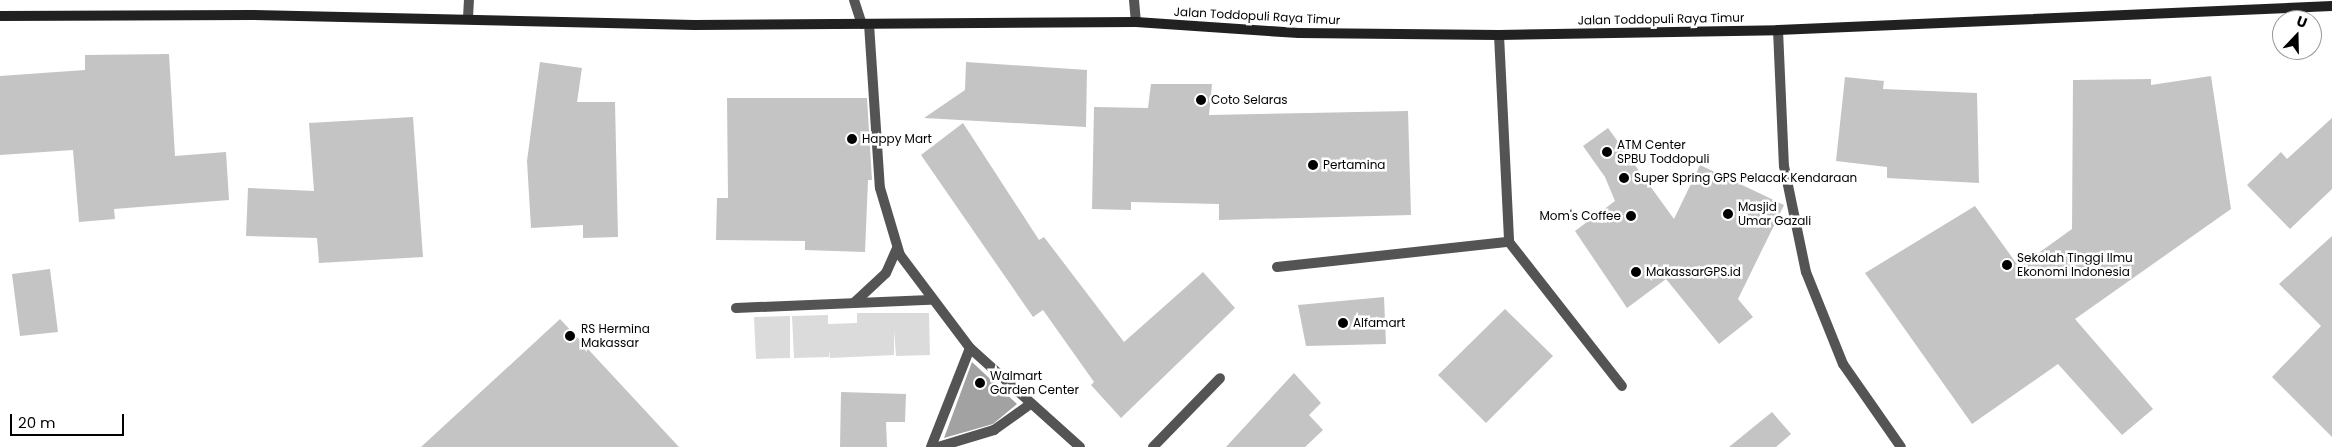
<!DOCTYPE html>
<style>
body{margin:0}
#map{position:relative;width:2332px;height:447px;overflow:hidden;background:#fff;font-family:Poppins,sans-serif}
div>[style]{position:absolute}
.green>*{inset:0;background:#dbdbdb}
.water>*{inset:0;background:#a2a2a2}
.building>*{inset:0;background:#c4c4c4}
.street>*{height:10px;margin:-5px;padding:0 5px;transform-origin:5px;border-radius:5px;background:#545454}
.secondary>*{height:10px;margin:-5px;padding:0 5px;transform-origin:5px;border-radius:5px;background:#212121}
.dots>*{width:14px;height:14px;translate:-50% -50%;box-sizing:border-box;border:2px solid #fff;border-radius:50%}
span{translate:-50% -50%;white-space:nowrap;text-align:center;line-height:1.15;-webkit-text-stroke:5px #fff;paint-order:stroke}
.street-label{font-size:12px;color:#000}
.poi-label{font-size:12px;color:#000}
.left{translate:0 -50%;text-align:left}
.right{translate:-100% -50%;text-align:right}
.north{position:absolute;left:2272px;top:10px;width:50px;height:50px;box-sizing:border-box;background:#fff;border:1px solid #999;border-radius:50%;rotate:21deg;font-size:14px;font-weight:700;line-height:20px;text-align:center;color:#000}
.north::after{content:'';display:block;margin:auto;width:18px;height:22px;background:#000;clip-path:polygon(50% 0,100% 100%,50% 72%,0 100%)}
.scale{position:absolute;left:10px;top:414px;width:114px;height:22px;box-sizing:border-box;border:2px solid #000;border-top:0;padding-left:6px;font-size:15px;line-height:18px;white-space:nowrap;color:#000;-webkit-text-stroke:4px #fff;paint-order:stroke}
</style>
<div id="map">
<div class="green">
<i style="clip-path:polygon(857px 313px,929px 313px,930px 355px,896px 356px,894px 330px,894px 355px,830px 358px,829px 349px,829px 357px,794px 358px,792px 316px,828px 315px,828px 324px,857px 323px)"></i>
<i style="clip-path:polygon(790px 316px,790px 358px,756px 359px,754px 317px)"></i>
</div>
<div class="water">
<i style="clip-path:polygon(972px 362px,1017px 404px,993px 424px,944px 438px)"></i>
</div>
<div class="building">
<i style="clip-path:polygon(169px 54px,175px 156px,226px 152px,229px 200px,114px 209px,115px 219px,79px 222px,73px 150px,0 155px,0 76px,85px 70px,85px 55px)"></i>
<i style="clip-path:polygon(540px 62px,582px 68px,577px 102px,615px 102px,618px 237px,583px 238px,583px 225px,531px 228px,527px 161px)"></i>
<i style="clip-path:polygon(966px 62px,1087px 70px,1086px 127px,924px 118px,965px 90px)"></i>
<i style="clip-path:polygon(2211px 76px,2231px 209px,2075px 319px,2153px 409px,2122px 435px,2058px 364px,1972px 424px,1865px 273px,1975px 206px,2019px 267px,2072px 229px,2073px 80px,2151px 79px,2151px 85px)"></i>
<i style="clip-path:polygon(1845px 77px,1884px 81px,1883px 89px,1977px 93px,1979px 183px,1887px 178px,1887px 167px,1836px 161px)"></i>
<i style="clip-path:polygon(1151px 84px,1212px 84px,1209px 115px,1408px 111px,1411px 215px,1219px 220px,1219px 204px,1131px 202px,1131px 210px,1092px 209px,1094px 107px,1148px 108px)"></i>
<i style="clip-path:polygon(727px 98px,867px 98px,872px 180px,868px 180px,865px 252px,805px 250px,805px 241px,716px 240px,717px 198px,728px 198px)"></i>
<i style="clip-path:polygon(413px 117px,423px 257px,319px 263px,317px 238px,246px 236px,248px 188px,314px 191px,309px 123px)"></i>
<i style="clip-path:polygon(2332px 118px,2332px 189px,2290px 229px,2247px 185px,2281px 152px,2287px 159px)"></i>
<i style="clip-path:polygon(963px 123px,1039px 240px,1044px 237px,1124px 342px,1203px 272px,1235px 308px,1121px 418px,1091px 385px,1094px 382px,1043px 310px,1033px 317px,921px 155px)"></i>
<i style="clip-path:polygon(1608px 128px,1674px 219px,1700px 165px,1784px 205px,1738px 299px,1753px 317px,1719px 344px,1666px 279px,1627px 308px,1575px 231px,1615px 201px,1605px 177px,1583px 146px)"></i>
<i style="clip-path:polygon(2332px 236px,2332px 437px,2272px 377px,2321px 326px,2279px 284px)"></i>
<i style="clip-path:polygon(50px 269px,58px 332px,20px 336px,12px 274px)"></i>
<i style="clip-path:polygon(1384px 297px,1386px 344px,1306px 346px,1298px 305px)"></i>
<i style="clip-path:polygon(1505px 309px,1553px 356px,1486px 423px,1438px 375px)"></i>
<i style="clip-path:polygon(560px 319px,679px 447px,421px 447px)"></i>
<i style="clip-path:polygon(1294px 373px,1321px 403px,1309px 415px,1323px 430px,1305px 447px,1226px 447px)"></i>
<i style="clip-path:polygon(841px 392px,906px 394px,905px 422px,886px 422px,887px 447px,840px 447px)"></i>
<i style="clip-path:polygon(1772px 412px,1791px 434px,1776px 447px,1729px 447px)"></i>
</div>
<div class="street">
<i style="left:854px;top:0;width:25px;rotate:72deg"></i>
<i style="left:1134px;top:0;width:22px;rotate:85deg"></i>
<i style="left:468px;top:18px;width:18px;rotate:-87deg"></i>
<i style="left:869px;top:24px;width:164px;rotate:86.2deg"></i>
<i style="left:880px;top:188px;width:70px;rotate:73.4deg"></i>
<i style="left:900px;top:255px;width:116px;rotate:53deg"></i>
<i style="left:970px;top:348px;width:148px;rotate:42deg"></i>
<i style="left:1778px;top:30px;width:136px;rotate:87.5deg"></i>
<i style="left:1784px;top:166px;width:108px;rotate:78.3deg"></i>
<i style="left:1806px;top:272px;width:99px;rotate:68.1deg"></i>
<i style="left:1843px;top:364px;width:101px;rotate:55.1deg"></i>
<i style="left:1499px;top:35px;width:207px;rotate:87.2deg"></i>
<i style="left:1509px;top:242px;width:183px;rotate:51.9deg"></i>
<i style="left:1277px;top:267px;width:233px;rotate:-6.2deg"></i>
<i style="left:855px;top:302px;width:42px;rotate:-43.1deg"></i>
<i style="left:886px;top:273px;width:27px;rotate:-66deg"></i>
<i style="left:736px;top:308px;width:194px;rotate:-2.4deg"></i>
<i style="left:931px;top:447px;width:106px;rotate:-68.5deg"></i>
<i style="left:938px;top:447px;width:59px;rotate:-16.9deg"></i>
<i style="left:994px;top:430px;width:43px;rotate:-35.5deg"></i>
<i style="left:1153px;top:447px;width:96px;rotate:-45.8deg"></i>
</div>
<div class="secondary">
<i style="left:0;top:16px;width:252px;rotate:-0.2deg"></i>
<i style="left:252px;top:15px;width:443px;rotate:1.3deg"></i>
<i style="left:695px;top:25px;width:441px;rotate:-0.4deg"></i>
<i style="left:1136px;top:22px;width:163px;rotate:3.9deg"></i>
<i style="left:1299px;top:33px;width:200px;rotate:0.6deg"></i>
<i style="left:1499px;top:35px;width:279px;rotate:-1deg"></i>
<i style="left:1778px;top:30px;width:555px;rotate:-2.48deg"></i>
</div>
<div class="dots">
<i style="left:1201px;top:100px;background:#000"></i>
<i style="left:852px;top:139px;background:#000"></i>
<i style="left:1607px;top:152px;background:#000"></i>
<i style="left:1313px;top:165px;background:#000"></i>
<i style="left:1624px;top:178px;background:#000"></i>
<i style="left:1728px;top:214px;background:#000"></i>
<i style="left:1631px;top:216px;background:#000"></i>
<i style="left:2007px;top:265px;background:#000"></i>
<i style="left:1636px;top:272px;background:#000"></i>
<i style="left:1343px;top:323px;background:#000"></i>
<i style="left:570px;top:336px;background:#000"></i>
<i style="left:980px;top:383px;background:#000"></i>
</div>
<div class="street-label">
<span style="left:1257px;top:16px;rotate:3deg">Jalan Toddopuli Raya Timur</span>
<span style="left:1661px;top:19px;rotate:-1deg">Jalan Toddopuli Raya Timur</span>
</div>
<div class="poi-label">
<span class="left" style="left:1211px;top:100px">Coto Selaras</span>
<span class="left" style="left:862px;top:139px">Happy Mart</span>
<span class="left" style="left:1617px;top:152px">ATM Center<br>SPBU Toddopuli</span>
<span class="left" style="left:1323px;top:165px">Pertamina</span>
<span class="left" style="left:1634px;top:178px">Super Spring GPS Pelacak Kendaraan</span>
<span class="left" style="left:1738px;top:214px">Masjid<br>Umar Gazali</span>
<span class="right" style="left:1621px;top:216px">Mom's Coffee</span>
<span class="left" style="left:2017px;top:265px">Sekolah Tinggi Ilmu<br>Ekonomi Indonesia</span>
<span class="left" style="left:1646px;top:272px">MakassarGPS.id</span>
<span class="left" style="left:1353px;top:323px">Alfamart</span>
<span class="left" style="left:581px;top:336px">RS Hermina<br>Makassar</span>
<span class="left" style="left:990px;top:383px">Walmart<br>Garden Center</span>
</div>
<div class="north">U</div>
<div class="scale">20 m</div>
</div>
